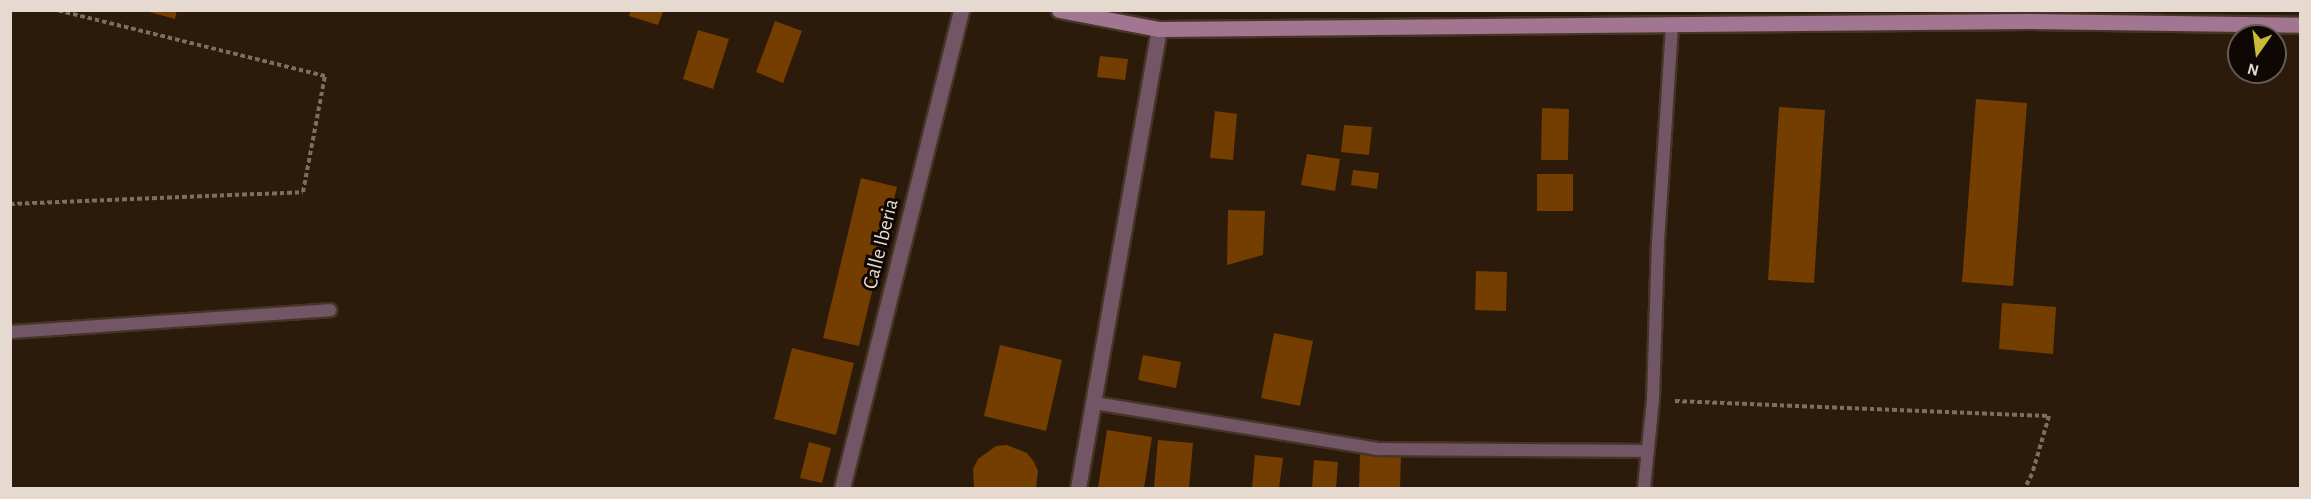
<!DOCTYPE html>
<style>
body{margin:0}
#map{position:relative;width:2311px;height:499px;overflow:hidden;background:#2c1a0a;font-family:"Alegreya Sans",sans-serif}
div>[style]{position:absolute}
.building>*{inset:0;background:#743e00}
.path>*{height:4px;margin-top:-2px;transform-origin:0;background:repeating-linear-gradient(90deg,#7d6e60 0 4.5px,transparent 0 7.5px)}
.roads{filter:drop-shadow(2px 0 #463526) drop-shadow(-2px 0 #463526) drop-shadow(0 2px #463526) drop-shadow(0 -2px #463526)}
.lane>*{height:12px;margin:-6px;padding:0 6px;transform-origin:6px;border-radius:6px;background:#725666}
.street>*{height:15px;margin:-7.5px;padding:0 7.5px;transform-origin:7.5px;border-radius:7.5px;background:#725666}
.secondary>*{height:15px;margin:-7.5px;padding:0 7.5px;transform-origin:7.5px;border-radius:7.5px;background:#a27590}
span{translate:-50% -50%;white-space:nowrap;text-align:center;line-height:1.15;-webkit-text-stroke:6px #0e0703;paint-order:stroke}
.street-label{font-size:21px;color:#e6d9cf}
.frame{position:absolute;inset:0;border:12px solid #e6d9cf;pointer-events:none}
.north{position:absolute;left:2227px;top:24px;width:60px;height:60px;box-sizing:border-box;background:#0e0703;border:2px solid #645b55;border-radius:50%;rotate:194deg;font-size:16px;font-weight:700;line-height:24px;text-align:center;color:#e6d9cf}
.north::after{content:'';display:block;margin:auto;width:21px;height:27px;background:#c9ba3a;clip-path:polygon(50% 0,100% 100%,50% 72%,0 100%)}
</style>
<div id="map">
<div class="building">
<i style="clip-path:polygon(142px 10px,177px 10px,175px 19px)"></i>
<i style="clip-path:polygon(631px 10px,659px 10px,663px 12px,658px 25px,629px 16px)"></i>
<i style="clip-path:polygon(775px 21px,802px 31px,783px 83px,756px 72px)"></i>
<i style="clip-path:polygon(698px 30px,729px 39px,713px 89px,683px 79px)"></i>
<i style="clip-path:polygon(1100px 56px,1128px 59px,1125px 80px,1097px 77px)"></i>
<i style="clip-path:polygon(1976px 99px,2027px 103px,2013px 286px,1962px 282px)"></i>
<i style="clip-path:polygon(1779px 107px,1825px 110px,1814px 283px,1768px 280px)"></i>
<i style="clip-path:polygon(1542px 108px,1569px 109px,1568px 160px,1541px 160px)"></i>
<i style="clip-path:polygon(1215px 111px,1237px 114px,1233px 160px,1210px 158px)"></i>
<i style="clip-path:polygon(1344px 125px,1372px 127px,1369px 155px,1341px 152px)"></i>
<i style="clip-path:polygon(1307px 154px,1340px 159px,1335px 191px,1301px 185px)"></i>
<i style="clip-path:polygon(1353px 170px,1379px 173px,1377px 189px,1351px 185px)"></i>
<i style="clip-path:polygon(1537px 174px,1573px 174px,1573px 211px,1537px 211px)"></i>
<i style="clip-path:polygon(861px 178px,897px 187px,859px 346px,823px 338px)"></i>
<i style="clip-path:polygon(1228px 210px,1265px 211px,1263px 255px,1227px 265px)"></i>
<i style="clip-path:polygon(1476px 271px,1507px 272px,1506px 311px,1475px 310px)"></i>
<i style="clip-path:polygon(2002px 303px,2056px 307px,2053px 354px,1999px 349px)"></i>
<i style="clip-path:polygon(1274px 333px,1313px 341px,1300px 406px,1261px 398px)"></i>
<i style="clip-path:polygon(1000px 345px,1062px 360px,1046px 431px,984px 416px)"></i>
<i style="clip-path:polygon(792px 348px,854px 363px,836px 435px,774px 419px)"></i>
<i style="clip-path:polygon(1143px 355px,1181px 362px,1176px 388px,1138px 380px)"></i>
<i style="clip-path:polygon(1107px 430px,1152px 437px,1144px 488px,1098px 488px)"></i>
<i style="clip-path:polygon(1158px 440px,1193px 443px,1189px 488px,1154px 488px)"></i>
<i style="clip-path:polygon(809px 442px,831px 448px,822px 483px,800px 478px)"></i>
<i style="clip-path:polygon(1007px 445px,1027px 453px,1034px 462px,1038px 471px,1036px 488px,974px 488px,973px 469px,978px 459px,996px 446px)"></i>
<i style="clip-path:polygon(1360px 453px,1401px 454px,1400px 488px,1359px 488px)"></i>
<i style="clip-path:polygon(1255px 455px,1283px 458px,1279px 488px,1252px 488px)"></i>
<i style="clip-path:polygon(1314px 460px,1338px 462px,1336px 488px,1312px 488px)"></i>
</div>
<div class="path">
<i style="left:10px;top:204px;width:293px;rotate:-2.3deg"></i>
<i style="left:303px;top:192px;width:118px;rotate:-79.3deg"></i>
<i style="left:325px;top:76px;width:276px;rotate:-166.2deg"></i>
<i style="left:1675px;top:401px;width:374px;rotate:2.3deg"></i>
<i style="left:2049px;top:416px;width:60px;rotate:106.3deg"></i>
<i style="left:2032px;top:474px;width:16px;rotate:117deg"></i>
</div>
<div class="roads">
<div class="lane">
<i style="left:10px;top:332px;width:321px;rotate:-3.9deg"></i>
<i style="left:1094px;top:403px;width:288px;rotate:9.2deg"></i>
<i style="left:1378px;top:449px;width:270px;rotate:0.4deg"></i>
<i style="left:1644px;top:488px;width:88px;rotate:-84.2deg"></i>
<i style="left:1653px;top:400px;width:158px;rotate:-88.2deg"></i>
<i style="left:1658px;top:242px;width:216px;rotate:-86.3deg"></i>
</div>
<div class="street">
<i style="left:842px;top:488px;width:493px;rotate:-76deg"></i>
<i style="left:1078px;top:488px;width:466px;rotate:-80deg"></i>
</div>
<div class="secondary">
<i style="left:1059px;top:10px;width:102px;rotate:10.8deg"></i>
<i style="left:1159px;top:29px;width:870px;rotate:-0.53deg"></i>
<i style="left:2029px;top:21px;width:271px;rotate:0.8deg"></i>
</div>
</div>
<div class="street-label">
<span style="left:881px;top:244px;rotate:-76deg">Calle Iberia</span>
</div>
<div class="frame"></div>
<div class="north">N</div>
</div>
